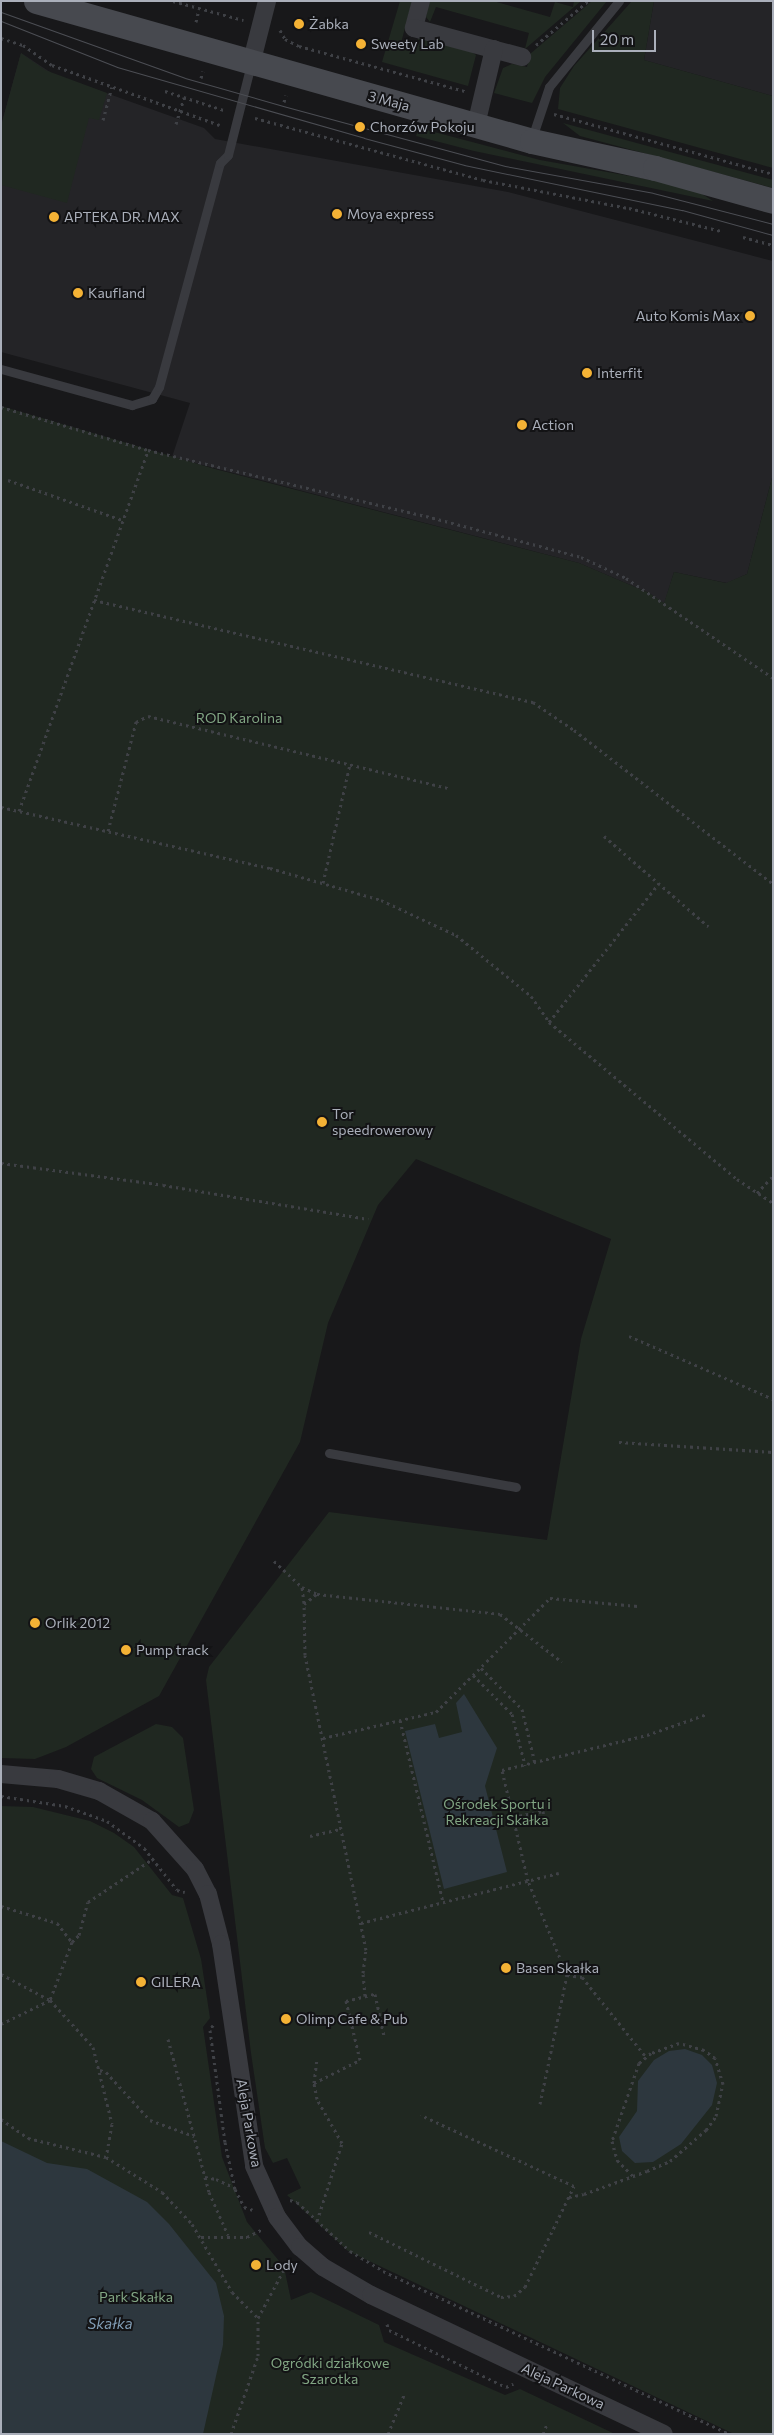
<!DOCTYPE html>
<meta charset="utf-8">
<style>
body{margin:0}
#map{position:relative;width:774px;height:2435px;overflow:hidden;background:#18181a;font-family:Commissioner,sans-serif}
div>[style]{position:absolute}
.built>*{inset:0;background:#242427}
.green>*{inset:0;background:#202821}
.water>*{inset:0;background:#2d373e}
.path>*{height:3px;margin-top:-1.5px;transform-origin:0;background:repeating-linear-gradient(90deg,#3f4146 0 2.5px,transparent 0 6.5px)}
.lane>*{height:9px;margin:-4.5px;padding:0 4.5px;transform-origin:4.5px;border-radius:4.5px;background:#393a3f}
.street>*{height:18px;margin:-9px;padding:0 9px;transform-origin:9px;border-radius:9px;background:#393a3f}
.secondary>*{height:25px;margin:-12.5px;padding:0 12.5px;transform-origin:12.5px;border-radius:12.5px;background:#47494f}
.tram>*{height:1px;margin:-0.5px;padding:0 0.5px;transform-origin:0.5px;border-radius:0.5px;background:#4c4e54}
.dots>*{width:14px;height:14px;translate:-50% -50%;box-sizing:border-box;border:2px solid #131315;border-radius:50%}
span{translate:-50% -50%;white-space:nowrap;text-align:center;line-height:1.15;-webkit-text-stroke:4px #131315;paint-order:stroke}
.poi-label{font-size:14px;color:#aaafba}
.left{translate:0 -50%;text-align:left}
.right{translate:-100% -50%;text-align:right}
.street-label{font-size:14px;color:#aaafba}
.park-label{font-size:14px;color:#81a583}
.water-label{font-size:15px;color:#819db5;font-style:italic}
.frame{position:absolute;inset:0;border:2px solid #aaafba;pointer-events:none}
.scale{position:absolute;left:592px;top:30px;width:64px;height:22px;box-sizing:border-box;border:2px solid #aaafba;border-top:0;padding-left:6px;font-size:15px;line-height:18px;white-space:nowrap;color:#aaafba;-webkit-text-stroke:4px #131315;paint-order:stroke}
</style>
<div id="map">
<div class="built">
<i style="clip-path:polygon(654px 1px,773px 1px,773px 96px,644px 60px)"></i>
<i style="clip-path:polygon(21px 53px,53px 74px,204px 128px,215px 139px,508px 192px,773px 261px,773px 474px,747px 574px,727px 583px,674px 572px,664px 604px,649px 593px,579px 563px,172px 457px,190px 403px,1px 352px,1px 126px)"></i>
</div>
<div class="green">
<i style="clip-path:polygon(400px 1px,412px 1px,400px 47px,415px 51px,419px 36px,472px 52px,476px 55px,468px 86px,382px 62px)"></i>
<i style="clip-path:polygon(429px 1px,493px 1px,550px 17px,555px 2px,573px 7px,574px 1px,581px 1px,525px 49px,529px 33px,436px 7px,430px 22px,426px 17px)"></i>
<i style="clip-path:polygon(592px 1px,607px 1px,545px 77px,532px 103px,494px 93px,503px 68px,512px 64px,527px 67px,530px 54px)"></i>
<i style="clip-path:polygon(632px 1px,654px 1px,644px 60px,773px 96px,773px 168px,558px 109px,560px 88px,574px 66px)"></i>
<i style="clip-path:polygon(21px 53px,45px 70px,107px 93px,99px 120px,89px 118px,67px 203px,1px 185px,1px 126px)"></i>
<i style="clip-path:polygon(563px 123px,773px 180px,773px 188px,580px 136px)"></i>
<i style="clip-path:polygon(419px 128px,540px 160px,652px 180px,699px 192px,713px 201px,474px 151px,416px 136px)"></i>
<i style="clip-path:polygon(1px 406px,215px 469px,579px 563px,649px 593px,664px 603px,674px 572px,726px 583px,747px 574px,773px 474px,773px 2434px,734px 2434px,348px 2251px,287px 2195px,301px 2188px,287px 2158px,273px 2163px,265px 2148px,251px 2053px,206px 1680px,209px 1667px,329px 1512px,547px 1540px,581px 1339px,611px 1239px,416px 1159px,378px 1205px,328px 1323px,300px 1442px,159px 1696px,66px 1747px,35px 1759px,1px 1758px)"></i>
<i style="clip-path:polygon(156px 1724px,172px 1727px,183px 1738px,194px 1810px,189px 1823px,179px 1827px,142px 1800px,97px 1778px,91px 1769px,94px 1757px)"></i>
<i style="clip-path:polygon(1px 1806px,33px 1807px,90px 1821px,114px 1833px,134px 1847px,172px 1895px,183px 1898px,201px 1959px,210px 2018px,203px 2027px,222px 2157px,247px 2222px,284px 2267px,291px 2300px,311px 2292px,379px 2325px,384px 2342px,505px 2395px,520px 2389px,615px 2434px,1px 2434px)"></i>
</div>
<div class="water">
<i style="clip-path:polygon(464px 1694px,497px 1748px,485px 1786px,507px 1872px,444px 1889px,405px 1731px,435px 1724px,439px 1738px,462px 1732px,456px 1703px)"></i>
<i style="clip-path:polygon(685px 2049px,702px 2055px,712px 2065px,717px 2083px,712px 2105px,681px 2144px,653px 2162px,635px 2163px,622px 2151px,619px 2137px,637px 2111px,638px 2081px,654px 2060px,669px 2051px)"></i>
<i style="clip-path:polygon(1px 2141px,47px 2163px,87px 2169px,147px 2202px,169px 2224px,216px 2283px,224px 2316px,223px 2345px,203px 2434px,1px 2434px)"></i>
</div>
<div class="path">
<i style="left:173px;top:1px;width:73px;rotate:15.2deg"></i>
<i style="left:196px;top:22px;width:13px;rotate:-77deg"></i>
<i style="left:280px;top:30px;width:10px;rotate:61deg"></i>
<i style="left:285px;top:39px;width:16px;rotate:27deg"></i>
<i style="left:299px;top:46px;width:172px;rotate:15.2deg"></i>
<i style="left:1px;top:38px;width:23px;rotate:18deg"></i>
<i style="left:23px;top:45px;width:35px;rotate:35deg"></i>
<i style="left:52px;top:65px;width:178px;rotate:19.7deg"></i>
<i style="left:536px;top:45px;width:68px;rotate:-40.2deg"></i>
<i style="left:201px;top:78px;width:7px;rotate:-74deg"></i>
<i style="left:165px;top:91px;width:62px;rotate:17.9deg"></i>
<i style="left:284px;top:102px;width:7px;rotate:-74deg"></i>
<i style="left:554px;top:114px;width:227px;rotate:15.3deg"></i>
<i style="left:255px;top:118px;width:236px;rotate:15.2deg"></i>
<i style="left:483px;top:180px;width:149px;rotate:10.9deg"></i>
<i style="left:629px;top:208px;width:95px;rotate:14deg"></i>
<i style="left:103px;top:120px;width:34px;rotate:-75deg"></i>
<i style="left:176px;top:124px;width:28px;rotate:-73deg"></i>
<i style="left:743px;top:237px;width:31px;rotate:15deg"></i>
<i style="left:1px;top:407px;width:153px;rotate:16.3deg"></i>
<i style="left:148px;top:450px;width:286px;rotate:13.4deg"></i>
<i style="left:426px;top:516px;width:160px;rotate:14.8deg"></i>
<i style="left:581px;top:557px;width:50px;rotate:25deg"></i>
<i style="left:626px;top:578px;width:178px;rotate:34.2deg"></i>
<i style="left:8px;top:480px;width:121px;rotate:19.3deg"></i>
<i style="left:94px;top:600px;width:451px;rotate:13.1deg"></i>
<i style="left:533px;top:702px;width:50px;rotate:34.3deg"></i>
<i style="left:574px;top:730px;width:252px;rotate:37.7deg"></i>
<i style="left:1px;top:807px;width:276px;rotate:12.8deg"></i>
<i style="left:270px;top:868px;width:116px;rotate:16.1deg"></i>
<i style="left:381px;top:900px;width:83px;rotate:25deg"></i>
<i style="left:456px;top:935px;width:97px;rotate:39.1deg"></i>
<i style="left:531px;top:996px;width:32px;rotate:55deg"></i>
<i style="left:549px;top:1022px;width:245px;rotate:39.9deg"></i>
<i style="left:737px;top:1179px;width:43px;rotate:33.7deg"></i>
<i style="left:19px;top:811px;width:383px;rotate:-70.3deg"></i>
<i style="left:108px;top:831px;width:113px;rotate:-75.6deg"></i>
<i style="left:136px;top:722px;width:13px;rotate:-27deg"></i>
<i style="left:148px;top:716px;width:309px;rotate:13.5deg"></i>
<i style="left:604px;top:836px;width:138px;rotate:40.9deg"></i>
<i style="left:323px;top:883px;width:122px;rotate:-77.2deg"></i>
<i style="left:549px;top:1022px;width:177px;rotate:-51.6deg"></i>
<i style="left:1px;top:1163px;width:163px;rotate:7.7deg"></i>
<i style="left:163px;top:1185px;width:208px;rotate:9.4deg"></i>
<i style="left:757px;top:1193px;width:23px;rotate:-47deg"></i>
<i style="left:629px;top:1336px;width:157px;rotate:23.6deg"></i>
<i style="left:619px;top:1442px;width:154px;rotate:3.7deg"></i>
<i style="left:274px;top:1561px;width:38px;rotate:43deg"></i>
<i style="left:304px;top:1603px;width:16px;rotate:-97deg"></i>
<i style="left:302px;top:1587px;width:17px;rotate:25deg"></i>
<i style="left:481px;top:1668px;width:58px;rotate:45deg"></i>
<i style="left:522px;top:1709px;width:56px;rotate:76.5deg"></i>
<i style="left:473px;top:1675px;width:55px;rotate:45deg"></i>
<i style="left:512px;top:1714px;width:53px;rotate:75.7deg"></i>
<i style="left:400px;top:1720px;width:187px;rotate:76.7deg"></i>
<i style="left:323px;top:1738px;width:116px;rotate:-13deg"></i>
<i style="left:436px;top:1712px;width:161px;rotate:-45deg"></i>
<i style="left:550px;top:1598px;width:88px;rotate:5.2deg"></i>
<i style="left:1px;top:1796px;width:65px;rotate:8.9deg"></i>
<i style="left:65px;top:1806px;width:45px;rotate:19.7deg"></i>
<i style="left:107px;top:1821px;width:46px;rotate:36.1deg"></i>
<i style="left:144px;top:1848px;width:53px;rotate:51.8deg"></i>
<i style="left:177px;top:1890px;width:8px;rotate:14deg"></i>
<i style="left:513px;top:1817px;width:31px;rotate:-11deg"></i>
<i style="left:543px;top:1811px;width:9px;rotate:84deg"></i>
<i style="left:310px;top:1836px;width:32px;rotate:-13deg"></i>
<i style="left:1px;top:1906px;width:59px;rotate:16.9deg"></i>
<i style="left:57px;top:1923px;width:24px;rotate:52deg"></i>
<i style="left:72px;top:1942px;width:62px;rotate:110.8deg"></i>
<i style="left:50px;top:2000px;width:64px;rotate:47.5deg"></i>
<i style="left:93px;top:2047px;width:79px;rotate:76.1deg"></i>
<i style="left:112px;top:2124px;width:34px;rotate:100deg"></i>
<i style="left:361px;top:1923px;width:204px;rotate:-14.2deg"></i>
<i style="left:72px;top:1942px;width:10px;rotate:-45deg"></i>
<i style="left:79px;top:1935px;width:34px;rotate:-75deg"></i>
<i style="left:88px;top:1902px;width:79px;rotate:-33.7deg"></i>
<i style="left:1px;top:1974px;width:55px;rotate:28deg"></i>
<i style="left:567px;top:1975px;width:15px;rotate:8deg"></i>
<i style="left:582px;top:1977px;width:102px;rotate:51.3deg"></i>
<i style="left:365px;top:1996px;width:23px;rotate:-95deg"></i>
<i style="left:363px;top:1973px;width:23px;rotate:-83deg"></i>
<i style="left:366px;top:1950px;width:301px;rotate:-101.7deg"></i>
<i style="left:305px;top:1655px;width:51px;rotate:-91.1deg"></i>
<i style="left:304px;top:1604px;width:16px;rotate:-38deg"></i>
<i style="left:317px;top:1594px;width:184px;rotate:6.2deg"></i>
<i style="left:500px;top:1614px;width:78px;rotate:37.7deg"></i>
<i style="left:1px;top:2024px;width:55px;rotate:-26.1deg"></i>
<i style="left:213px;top:2025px;width:6px;rotate:121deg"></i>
<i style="left:210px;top:2030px;width:113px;rotate:82.4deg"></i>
<i style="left:225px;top:2142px;width:48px;rotate:78deg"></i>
<i style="left:235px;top:2189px;width:20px;rotate:63deg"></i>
<i style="left:244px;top:2207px;width:9px;rotate:18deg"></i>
<i style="left:168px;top:2039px;width:158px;rotate:75deg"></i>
<i style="left:209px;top:2192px;width:47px;rotate:66.2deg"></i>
<i style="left:100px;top:2070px;width:6px;rotate:18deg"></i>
<i style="left:106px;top:2072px;width:65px;rotate:47.5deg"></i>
<i style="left:150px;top:2120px;width:47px;rotate:20deg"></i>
<i style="left:314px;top:2083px;width:51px;rotate:-26.6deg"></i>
<i style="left:360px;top:2060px;width:61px;rotate:-103.3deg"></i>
<i style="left:346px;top:2001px;width:30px;rotate:-14deg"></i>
<i style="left:375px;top:1994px;width:43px;rotate:77.9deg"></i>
<i style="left:540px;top:2104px;width:132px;rotate:-78.2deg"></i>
<i style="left:567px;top:1975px;width:102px;rotate:-112.5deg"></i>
<i style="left:528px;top:1881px;width:114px;rotate:-103.2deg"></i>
<i style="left:502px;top:1770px;width:149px;rotate:-13.6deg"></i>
<i style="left:647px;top:1735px;width:64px;rotate:-19.3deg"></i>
<i style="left:1px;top:2119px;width:33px;rotate:35deg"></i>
<i style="left:28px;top:2138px;width:80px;rotate:13.7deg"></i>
<i style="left:106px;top:2157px;width:66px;rotate:32deg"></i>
<i style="left:162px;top:2192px;width:44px;rotate:46.8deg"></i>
<i style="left:192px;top:2224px;width:79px;rotate:59.5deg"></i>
<i style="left:232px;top:2292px;width:37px;rotate:45deg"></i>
<i style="left:205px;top:2177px;width:11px;rotate:10deg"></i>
<i style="left:216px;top:2179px;width:21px;rotate:25deg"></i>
<i style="left:569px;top:2197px;width:15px;rotate:-11deg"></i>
<i style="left:584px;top:2194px;width:67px;rotate:-20.1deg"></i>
<i style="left:647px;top:2171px;width:25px;rotate:-23deg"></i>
<i style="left:670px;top:2161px;width:48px;rotate:-40.7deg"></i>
<i style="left:706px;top:2130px;width:17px;rotate:-54deg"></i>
<i style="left:716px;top:2116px;width:33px;rotate:-78deg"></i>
<i style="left:723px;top:2084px;width:27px;rotate:-107deg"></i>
<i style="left:715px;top:2058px;width:14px;rotate:-144deg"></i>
<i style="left:704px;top:2050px;width:26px;rotate:-164deg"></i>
<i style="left:679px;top:2043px;width:30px;rotate:160deg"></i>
<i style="left:651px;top:2053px;width:16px;rotate:140deg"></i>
<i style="left:639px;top:2063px;width:83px;rotate:109.1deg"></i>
<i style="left:612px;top:2141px;width:20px;rotate:75deg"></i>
<i style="left:617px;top:2160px;width:23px;rotate:45deg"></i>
<i style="left:290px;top:2200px;width:7px;rotate:16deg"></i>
<i style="left:297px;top:2202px;width:72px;rotate:42.8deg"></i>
<i style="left:350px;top:2251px;width:39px;rotate:31deg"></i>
<i style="left:383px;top:2271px;width:382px;rotate:25.2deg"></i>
<i style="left:317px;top:2221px;width:82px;rotate:-72.2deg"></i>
<i style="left:342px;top:2143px;width:51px;rotate:-119.6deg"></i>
<i style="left:317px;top:2099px;width:16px;rotate:-101deg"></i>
<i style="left:314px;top:2083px;width:24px;rotate:-83deg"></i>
<i style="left:369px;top:2232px;width:147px;rotate:26.2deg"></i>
<i style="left:501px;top:2297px;width:13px;rotate:-4deg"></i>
<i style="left:514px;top:2296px;width:14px;rotate:-39deg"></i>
<i style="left:525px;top:2287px;width:112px;rotate:-64.1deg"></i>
<i style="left:574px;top:2186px;width:169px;rotate:-155.1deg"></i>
<i style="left:201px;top:2237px;width:46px"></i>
<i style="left:247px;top:2237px;width:18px;rotate:-27deg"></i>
<i style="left:387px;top:2324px;width:6px;rotate:72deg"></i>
<i style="left:389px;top:2330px;width:130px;rotate:26deg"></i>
<i style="left:506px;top:2387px;width:8px;rotate:-23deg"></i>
<i style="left:231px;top:2434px;width:83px;rotate:-70.9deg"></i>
<i style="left:258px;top:2356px;width:38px;rotate:-90deg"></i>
<i style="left:258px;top:2318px;width:64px;rotate:-61.8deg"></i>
<i style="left:388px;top:2434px;width:42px;rotate:-67.7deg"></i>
<i style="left:543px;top:2434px;width:11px;rotate:-68deg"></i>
</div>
<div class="lane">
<i style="left:532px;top:138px;width:54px;rotate:-71.6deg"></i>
<i style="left:549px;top:87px;width:111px;rotate:-50.9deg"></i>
<i style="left:1px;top:369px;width:136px;rotate:15.4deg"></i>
<i style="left:132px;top:405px;width:21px;rotate:-17deg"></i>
<i style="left:152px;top:399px;width:14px;rotate:-60deg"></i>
<i style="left:159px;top:387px;width:232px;rotate:-74.8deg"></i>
<i style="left:220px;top:163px;width:11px;rotate:-45deg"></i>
<i style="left:228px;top:155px;width:94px;rotate:-75.8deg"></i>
<i style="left:329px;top:1453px;width:190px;rotate:10.3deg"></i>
</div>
<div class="street">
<i style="left:421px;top:1px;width:28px;rotate:105deg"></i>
<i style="left:414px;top:28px;width:112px;rotate:15deg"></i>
<i style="left:251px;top:64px;width:65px;rotate:-75.7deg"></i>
<i style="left:476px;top:125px;width:78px;rotate:-76.7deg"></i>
<i style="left:1px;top:1774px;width:57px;rotate:5deg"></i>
<i style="left:58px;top:1779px;width:43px;rotate:16.3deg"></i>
<i style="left:99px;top:1791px;width:61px;rotate:29.5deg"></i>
<i style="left:152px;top:1821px;width:64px;rotate:48.1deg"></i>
<i style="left:195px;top:1869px;width:28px;rotate:63deg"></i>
<i style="left:208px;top:1894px;width:52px;rotate:75.4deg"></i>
<i style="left:221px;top:1944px;width:224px;rotate:81.5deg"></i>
<i style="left:254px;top:2166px;width:56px;rotate:65.7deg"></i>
<i style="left:277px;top:2217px;width:38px;rotate:53deg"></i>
<i style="left:300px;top:2247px;width:30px;rotate:41deg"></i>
<i style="left:323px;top:2267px;width:56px;rotate:30.3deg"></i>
<i style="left:371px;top:2295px;width:324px;rotate:25.4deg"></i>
</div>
<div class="secondary">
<i style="left:36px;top:1px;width:515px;rotate:15.76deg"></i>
<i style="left:532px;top:141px;width:126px;rotate:12.4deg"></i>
<i style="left:655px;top:168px;width:123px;rotate:15.6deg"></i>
</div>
<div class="tram">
<i style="left:1px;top:12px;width:195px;rotate:19.7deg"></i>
<i style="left:185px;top:78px;width:102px;rotate:15.9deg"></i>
<i style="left:283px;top:106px;width:230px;rotate:15.1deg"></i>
<i style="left:505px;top:166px;width:150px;rotate:10.3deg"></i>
<i style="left:653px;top:193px;width:124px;rotate:14.5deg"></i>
<i style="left:1px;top:21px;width:125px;rotate:21.6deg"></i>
<i style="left:117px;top:67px;width:257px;rotate:16deg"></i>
<i style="left:364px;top:138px;width:104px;rotate:15.1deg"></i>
<i style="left:464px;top:165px;width:223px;rotate:11.7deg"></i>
<i style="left:682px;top:210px;width:94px;rotate:15.4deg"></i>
</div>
<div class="dots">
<i style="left:299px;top:24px;background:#f4b235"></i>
<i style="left:361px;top:44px;background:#f4b235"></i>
<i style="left:360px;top:127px;background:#f4b235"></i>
<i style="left:337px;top:214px;background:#f4b235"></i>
<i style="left:54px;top:217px;background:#f4b235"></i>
<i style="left:78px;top:293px;background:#f4b235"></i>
<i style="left:750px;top:316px;background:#f4b235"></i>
<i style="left:587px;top:373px;background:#f4b235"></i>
<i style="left:522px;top:425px;background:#f4b235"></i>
<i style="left:322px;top:1122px;background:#f4b235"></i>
<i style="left:35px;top:1623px;background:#f4b235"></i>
<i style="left:126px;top:1650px;background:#f4b235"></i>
<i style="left:506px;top:1968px;background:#f4b235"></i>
<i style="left:141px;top:1982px;background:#f4b235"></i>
<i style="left:286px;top:2019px;background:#f4b235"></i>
<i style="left:256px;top:2265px;background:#f4b235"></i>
</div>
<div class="poi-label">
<span class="left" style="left:309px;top:24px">Żabka</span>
<span class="left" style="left:371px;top:44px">Sweety Lab</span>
<span class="left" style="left:370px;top:127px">Chorzów Pokoju</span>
<span class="left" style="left:347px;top:214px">Moya express</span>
<span class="left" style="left:64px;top:217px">APTEKA DR. MAX</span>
<span class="left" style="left:88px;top:293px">Kaufland</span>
<span class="right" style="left:740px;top:316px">Auto Komis Max</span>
<span class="left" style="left:597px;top:373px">Interfit</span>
<span class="left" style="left:532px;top:425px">Action</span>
<span class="left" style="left:332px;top:1122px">Tor<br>speedrowerowy</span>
<span class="left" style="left:45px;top:1623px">Orlik 2012</span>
<span class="left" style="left:136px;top:1650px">Pump track</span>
<span class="left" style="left:516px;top:1968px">Basen Skałka</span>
<span class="left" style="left:151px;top:1982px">GILERA</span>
<span class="left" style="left:296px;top:2019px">Olimp Cafe &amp; Pub</span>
<span class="left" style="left:266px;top:2265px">Lody</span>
</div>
<div class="street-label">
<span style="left:389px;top:101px;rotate:15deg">3 Maja</span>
<span style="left:249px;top:2123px;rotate:80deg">Aleja Parkowa</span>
<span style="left:563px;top:2386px;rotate:25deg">Aleja Parkowa</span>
</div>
<div class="park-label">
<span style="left:239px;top:718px">ROD Karolina</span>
<span style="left:497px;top:1812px">Ośrodek Sportu i<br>Rekreacji Skałka</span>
<span style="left:136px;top:2297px">Park Skałka</span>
<span style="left:330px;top:2371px">Ogródki działkowe<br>Szarotka</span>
</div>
<div class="water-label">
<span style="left:110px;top:2324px">Skałka</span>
</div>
<div class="frame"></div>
<div class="scale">20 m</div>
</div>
